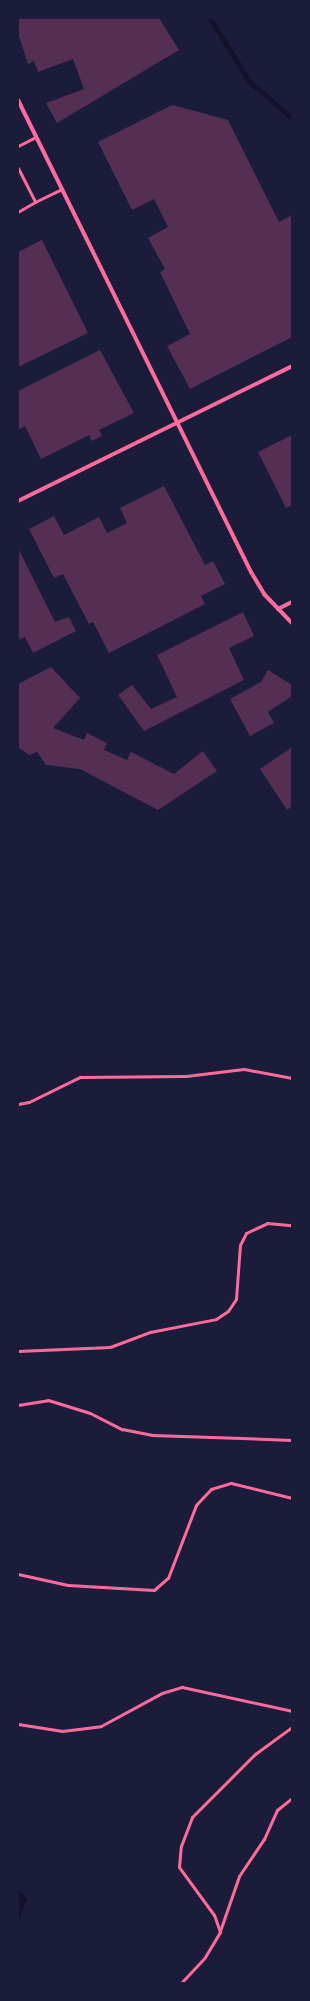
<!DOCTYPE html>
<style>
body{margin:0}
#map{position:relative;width:310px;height:2001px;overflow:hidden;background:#1b1b3a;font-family:Roboto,sans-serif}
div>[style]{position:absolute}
.water>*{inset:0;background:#12122b}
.stream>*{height:4.5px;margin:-2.25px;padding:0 2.25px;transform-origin:2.25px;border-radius:2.25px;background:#12122b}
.building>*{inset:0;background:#542f53}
.service>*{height:3px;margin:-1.5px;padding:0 1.5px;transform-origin:1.5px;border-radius:1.5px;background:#ff6b9d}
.minor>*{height:4px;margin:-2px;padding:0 2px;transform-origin:2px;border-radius:2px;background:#ff6b9d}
span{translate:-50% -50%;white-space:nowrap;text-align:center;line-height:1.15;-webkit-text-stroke:3px #1b1b3a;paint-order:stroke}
.frame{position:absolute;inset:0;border:19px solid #1b1b3a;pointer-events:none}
</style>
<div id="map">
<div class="water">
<i style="clip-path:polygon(18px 1890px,27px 1899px,18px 1923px)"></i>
</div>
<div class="stream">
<i style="left:210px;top:18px;width:75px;rotate:58deg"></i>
<i style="left:250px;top:82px;width:55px;rotate:40.6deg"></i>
</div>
<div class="building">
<i style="clip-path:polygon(18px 18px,159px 18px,179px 50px,57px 123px,46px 103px,84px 89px,73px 59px,38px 72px,34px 61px,28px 64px,18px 33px)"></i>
<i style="clip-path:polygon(172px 105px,228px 120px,279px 222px,292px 215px,292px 337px,190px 389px,167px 346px,190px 334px,160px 272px,165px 269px,148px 238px,168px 227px,154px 199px,132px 210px,98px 142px)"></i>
<i style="clip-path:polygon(42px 240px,88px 333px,18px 367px,18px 252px)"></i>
<i style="clip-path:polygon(100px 350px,134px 413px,99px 430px,102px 436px,92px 441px,89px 435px,41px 459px,25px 426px,18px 430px,18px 391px)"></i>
<i style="clip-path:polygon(292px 435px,292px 505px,286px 508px,258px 452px)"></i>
<i style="clip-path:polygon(164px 486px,205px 565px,213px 561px,225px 584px,201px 596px,205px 604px,109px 653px,93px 622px,89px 624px,63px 574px,54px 578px,29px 529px,54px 516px,64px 535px,99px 517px,107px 533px,127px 523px,120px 508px)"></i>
<i style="clip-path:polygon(18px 548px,55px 622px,69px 617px,76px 631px,33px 653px,25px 637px,18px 640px)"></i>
<i style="clip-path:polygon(243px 612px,254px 636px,229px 648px,244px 680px,144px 731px,118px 695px,132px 685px,151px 709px,177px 697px,157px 655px)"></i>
<i style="clip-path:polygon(51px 667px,80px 698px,53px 728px,84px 740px,87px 733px,107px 743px,104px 750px,127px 760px,131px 752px,174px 774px,203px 751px,217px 771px,158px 810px,80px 769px,46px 765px,37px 752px,29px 755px,18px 747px,18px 684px)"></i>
<i style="clip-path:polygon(268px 670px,292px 685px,292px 696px,268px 712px,274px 723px,250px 736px,230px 699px,261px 682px)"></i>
<i style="clip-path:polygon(292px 747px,292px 806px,287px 810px,260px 769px)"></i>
</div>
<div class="service">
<i style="left:18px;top:146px;width:20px;rotate:-27deg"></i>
<i style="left:18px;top:168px;width:38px;rotate:63deg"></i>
<i style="left:35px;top:202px;width:20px;rotate:150deg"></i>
<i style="left:35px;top:202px;width:30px;rotate:-26deg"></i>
<i style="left:18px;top:1104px;width:11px;rotate:-10deg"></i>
<i style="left:29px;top:1102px;width:57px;rotate:-26.1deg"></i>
<i style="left:80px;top:1077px;width:106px;rotate:-0.5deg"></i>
<i style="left:186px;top:1076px;width:58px;rotate:-6.9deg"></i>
<i style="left:244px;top:1069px;width:49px;rotate:10.6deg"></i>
<i style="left:18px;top:1351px;width:92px;rotate:-2.5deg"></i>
<i style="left:110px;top:1347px;width:43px;rotate:-20.6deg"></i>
<i style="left:150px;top:1332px;width:67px;rotate:-11.1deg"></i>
<i style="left:216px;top:1319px;width:14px;rotate:-34deg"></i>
<i style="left:228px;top:1311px;width:14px;rotate:-56deg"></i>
<i style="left:236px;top:1299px;width:54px;rotate:-85.8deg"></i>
<i style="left:240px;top:1245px;width:13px;rotate:-63deg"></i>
<i style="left:246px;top:1233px;width:23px;rotate:-25deg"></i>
<i style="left:267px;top:1223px;width:25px;rotate:5deg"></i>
<i style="left:18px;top:1405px;width:30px;rotate:-9deg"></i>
<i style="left:48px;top:1400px;width:44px;rotate:17.2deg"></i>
<i style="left:90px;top:1413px;width:36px;rotate:27deg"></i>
<i style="left:122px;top:1429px;width:31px;rotate:11deg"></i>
<i style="left:152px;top:1435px;width:140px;rotate:2deg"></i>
<i style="left:18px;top:1574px;width:51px;rotate:12.4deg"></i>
<i style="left:68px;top:1585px;width:86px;rotate:3.3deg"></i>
<i style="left:154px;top:1590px;width:18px;rotate:-41deg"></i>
<i style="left:168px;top:1578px;width:78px;rotate:-69deg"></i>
<i style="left:196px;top:1505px;width:22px;rotate:-47deg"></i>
<i style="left:211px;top:1489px;width:21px;rotate:-17deg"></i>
<i style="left:231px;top:1483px;width:63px;rotate:13.8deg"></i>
<i style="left:18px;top:1724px;width:45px;rotate:9deg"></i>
<i style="left:62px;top:1731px;width:39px;rotate:-7deg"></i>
<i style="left:101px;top:1726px;width:69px;rotate:-28.4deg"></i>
<i style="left:162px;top:1693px;width:21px;rotate:-17deg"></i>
<i style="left:182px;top:1687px;width:113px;rotate:12.3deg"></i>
<i style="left:220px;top:1931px;width:58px;rotate:-70.9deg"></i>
<i style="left:239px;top:1876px;width:45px;rotate:-56deg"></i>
<i style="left:264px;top:1839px;width:32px;rotate:-66deg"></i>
<i style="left:277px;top:1810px;width:19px;rotate:-39deg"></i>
<i style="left:181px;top:1983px;width:35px;rotate:-47deg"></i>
<i style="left:205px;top:1957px;width:29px;rotate:-59deg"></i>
<i style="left:220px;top:1932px;width:18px;rotate:-109deg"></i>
<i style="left:214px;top:1915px;width:59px;rotate:-126.1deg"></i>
<i style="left:179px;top:1867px;width:21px;rotate:-85deg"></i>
<i style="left:181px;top:1846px;width:31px;rotate:-69deg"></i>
<i style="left:192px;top:1817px;width:89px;rotate:-45deg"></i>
<i style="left:255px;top:1754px;width:46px;rotate:-36.1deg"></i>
</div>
<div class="minor">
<i style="left:18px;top:100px;width:526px;rotate:63.73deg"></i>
<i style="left:251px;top:572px;width:26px;rotate:59deg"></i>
<i style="left:264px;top:594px;width:40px;rotate:46deg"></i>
<i style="left:18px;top:501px;width:305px;rotate:-26.2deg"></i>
<i style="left:278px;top:609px;width:16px;rotate:-27deg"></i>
</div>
<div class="frame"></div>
</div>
